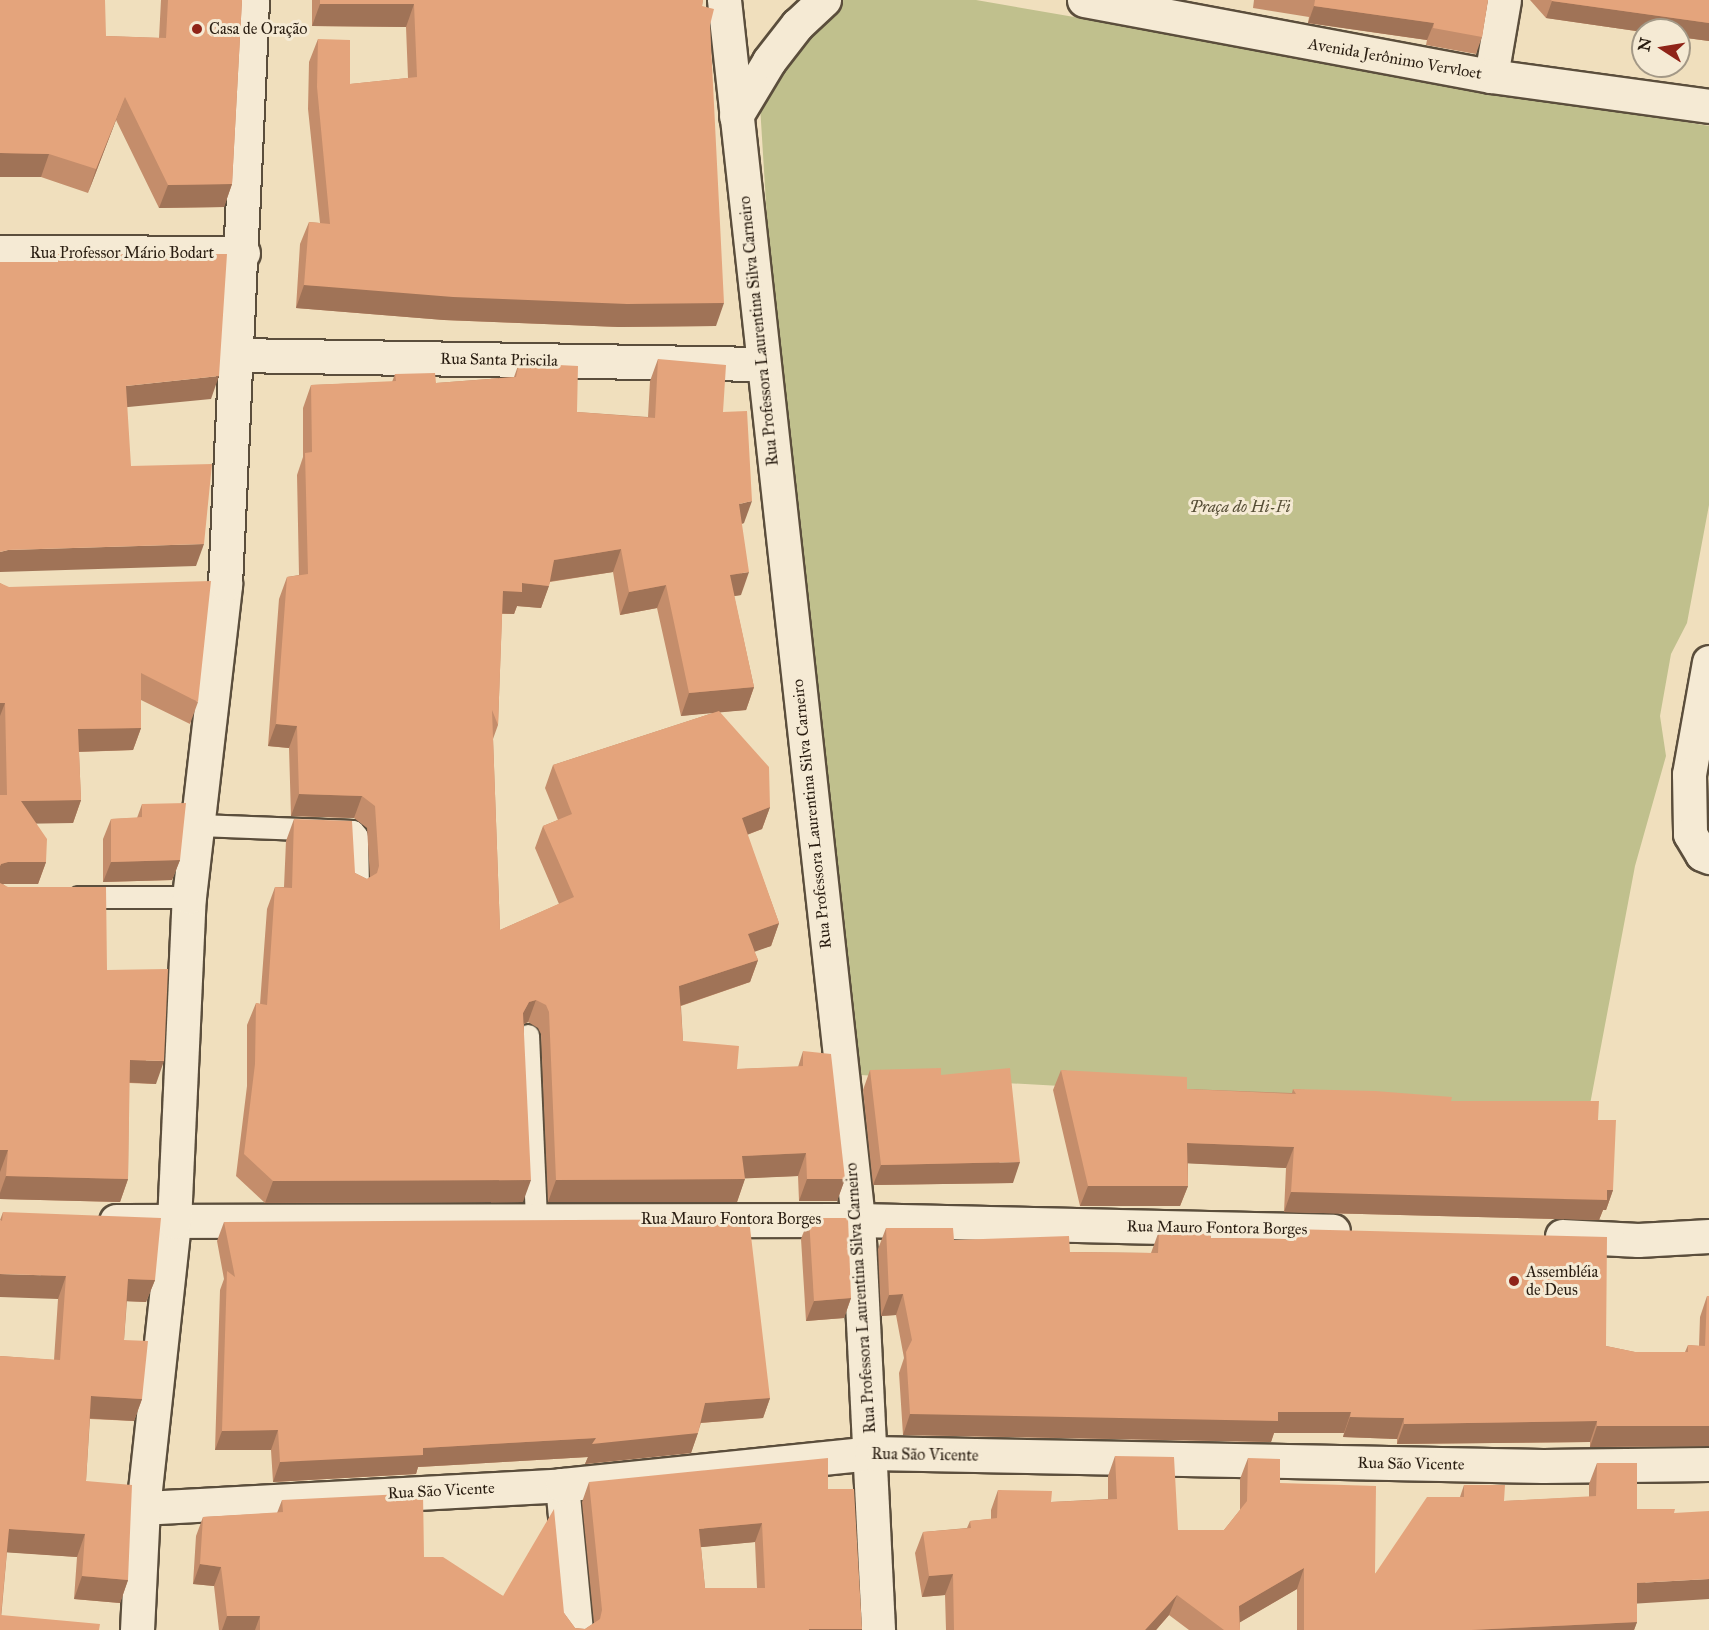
<!DOCTYPE html>
<meta charset="utf-8">
<style>
body{margin:0}
#map{position:relative;width:1709px;height:1630px;overflow:hidden;background:#f0dfbd;font-family:"IM FELL Great Primer",serif}
div>[style]{position:absolute}
.green>*{inset:0;background:#c0c08d}
.roads{filter:drop-shadow(2px 0 #5b4e3c) drop-shadow(-2px 0 #5b4e3c) drop-shadow(0 2px #5b4e3c) drop-shadow(0 -2px #5b4e3c)}
.service>*{height:21px;margin:-10.5px;padding:0 10.5px;transform-origin:10.5px;border-radius:10.5px;background:#f5ead4}
.minor>*{height:33px;margin:-16.5px;padding:0 16.5px;transform-origin:16.5px;border-radius:16.5px;background:#f5ead4}
.tertiary>*{height:33px;margin:-16.5px;padding:0 16.5px;transform-origin:16.5px;border-radius:16.5px;background:#f5ead4}
.wall>*{inset:0;background:#c48d6b}
.shaded-wall>*{inset:0;background:#a07357}
.building>*{inset:0;background:#e4a47c}
.dots>*{width:16px;height:16px;translate:-50% -50%;box-sizing:border-box;border:3px solid #f5ead4;border-radius:50%}
span{translate:-50% -50%;white-space:nowrap;text-align:center;line-height:1.15;-webkit-text-stroke:6px #f5ead4;paint-order:stroke}
.poi-label{font-size:16px;color:#291d11}
.left{translate:0 -50%;text-align:left}
.street-label{font-size:16px;color:#291d11}
.park-label{font-size:16px;color:#564e36;font-style:italic}
.north{position:absolute;left:1631px;top:18px;width:60px;height:60px;box-sizing:border-box;background:#f5ead4;border:2px solid #a39886;border-radius:50%;rotate:282deg;font-size:16px;font-weight:700;line-height:24px;text-align:center;color:#291d11}
.north::after{content:'';display:block;margin:auto;width:21px;height:27px;background:#8f2418;clip-path:polygon(50% 0,100% 100%,50% 72%,0 100%)}
</style>
<div id="map">
<div class="green">
<i style="clip-path:polygon(831px 0,976px 0,1709px 126px,1709px 505px,1687px 623px,1671px 654px,1660px 716px,1666px 756px,1635px 866px,1588px 1115px,860px 1075px,816px 849px,783px 480px,759px 89px)"></i>
</div>
<div class="roads">
<div class="service">
<i style="left:199px;top:825px;width:154px;rotate:2.2deg"></i>
<i style="left:353px;top:831px;width:6px;rotate:51deg"></i>
<i style="left:357px;top:836px;width:53px;rotate:88.9deg"></i>
<i style="left:79px;top:897px;width:110px"></i>
<i style="left:528px;top:1035px;width:183px;rotate:87.5deg"></i>
</div>
<div class="minor">
<i style="left:724px;top:0;width:1227px;rotate:83.73deg"></i>
<i style="left:858px;top:1220px;width:410px;rotate:87.2deg"></i>
<i style="left:1491px;top:76px;width:77px;rotate:-80.3deg"></i>
<i style="left:0;top:252px;width:243px;rotate:0.2deg"></i>
<i style="left:236px;top:355px;width:526px;rotate:0.98deg"></i>
<i style="left:1709px;top:662px;width:114px;rotate:100.1deg"></i>
<i style="left:1689px;top:774px;width:60px;rotate:89deg"></i>
<i style="left:1690px;top:834px;width:23px;rotate:59deg"></i>
<i style="left:1702px;top:854px;width:8px;rotate:23deg"></i>
<i style="left:116px;top:1221px;width:742px;rotate:-0.08deg"></i>
<i style="left:858px;top:1220px;width:475px;rotate:1.3deg"></i>
<i style="left:1562px;top:1236px;width:76px;rotate:3deg"></i>
<i style="left:1638px;top:1240px;width:71px;rotate:-3.2deg"></i>
<i style="left:562px;top:1485px;width:146px;rotate:84.5deg"></i>
<i style="left:143px;top:1508px;width:420px;rotate:-3.1deg"></i>
<i style="left:562px;top:1485px;width:311px;rotate:-5.9deg"></i>
<i style="left:871px;top:1453px;width:672px;rotate:1.11deg"></i>
<i style="left:1543px;top:1466px;width:166px;rotate:-0.7deg"></i>
<i style="left:137px;top:1630px;width:122px;rotate:-87.2deg"></i>
<i style="left:143px;top:1508px;width:288px;rotate:-83.8deg"></i>
<i style="left:174px;top:1222px;width:325px;rotate:-87.4deg"></i>
<i style="left:189px;top:897px;width:315px;rotate:-83.4deg"></i>
<i style="left:225px;top:584px;width:585px;rotate:-87.35deg"></i>
</div>
<div class="tertiary">
<i style="left:1084px;top:0;width:414px;rotate:10.6deg"></i>
<i style="left:1491px;top:76px;width:220px;rotate:7.8deg"></i>
<i style="left:736px;top:116px;width:64px;rotate:-59deg"></i>
<i style="left:769px;top:61px;width:46px;rotate:-52.1deg"></i>
<i style="left:797px;top:25px;width:37px;rotate:-43deg"></i>
</div>
</div>
<div class="wall">
<i style="clip-path:polygon(0 0,106px 36px,159px 38px,161px 0,242px 0,232px 184px,224px 207px,159px 208px,116px 120px,88px 193px,41px 177px,0 177px)"></i>
<i style="clip-path:polygon(312px 0,703px 0,702px 6px,710px 25px,716px 326px,619px 327px,444px 320px,296px 308px,300px 244px,309px 222px,320px 223px,308px 109px,309px 62px,318px 39px,350px 84px,408px 78px,406px 27px,312px 26px)"></i>
<i style="clip-path:polygon(1254px 0,1488px 0,1482px 37px,1476px 54px,1426px 45px,1427px 40px,1308px 23px,1309px 17px,1253px 8px)"></i>
<i style="clip-path:polygon(1530px 0,1709px 0,1709px 41px,1679px 37px,1679px 30px,1643px 30px,1643px 32px,1546px 18px)"></i>
<i style="clip-path:polygon(evenodd,658px 359px,723px 412px,744px 523px,742px 524px,741px 595px,734px 596px,754px 687px,746px 710px,720px 712px,770px 807px,762px 829px,747px 835px,779px 923px,771px 946px,754px 951px,758px 960px,750px 982px,681px 1006px,683px 1041px,737px 1069px,798px 1067px,803px 1051px,845px 1179px,837px 1201px,799px 1201px,798px 1176px,745px 1178px,737px 1202px,548px 1202px,541px 1034px,538px 1028px,528px 1022px,524px 1024px,523px 1202px,265px 1203px,236px 1176px,247px 1086px,247px 1025px,256px 1003px,260px 1004px,267px 909px,275px 887px,284px 887px,286px 841px,294px 819px,355px 873px,367px 879px,370px 877px,367px 828px,354px 818px,291px 816px,289px 748px,268px 746px,279px 599px,287px 577px,299px 575px,297px 475px,303px 457px,303px 408px,311px 385px,392px 382px,395px 374px,436px 383px,514px 377px,519px 363px,577px 412px,648px 417px,650px 381px,658px 359px,613px 572px,620px 615px,657px 608px,681px 716px,716px 712px,553px 765px,545px 788px,558px 820px,543px 826px,535px 848px,559px 904px,500px 930px,493px 739px,498px 725px,502px 614px,514px 614px,517px 606px,541px 608px,550px 582px,613px 572px)"></i>
<i style="clip-path:polygon(0 583px,198px 702px,190px 724px,141px 700px,141px 728px,133px 750px,79px 752px,81px 800px,73px 823px,36px 823px,46px 862px,38px 884px,3px 884px,107px 970px,156px 1084px,129px 1083px,128px 1179px,120px 1202px,0 1199px)"></i>
<i style="clip-path:polygon(142px 804px,180px 860px,172px 880px,103px 882px,103px 839px,111px 819px,137px 818px)"></i>
<i style="clip-path:polygon(870px 1070px,941px 1075px,1013px 1183px,873px 1185px,863px 1090px)"></i>
<i style="clip-path:polygon(1061px 1070px,1187px 1089px,1292px 1093px,1293px 1089px,1451px 1101px,1598px 1120px,1613px 1190px,1606px 1210px,1603px 1210px,1599px 1220px,1284px 1212px,1286px 1168px,1188px 1163px,1188px 1186px,1180px 1206px,1080px 1206px,1053px 1090px)"></i>
<i style="clip-path:polygon(3px 1212px,155px 1280px,146px 1302px,127px 1301px,124px 1340px,142px 1399px,134px 1421px,90px 1419px,86px 1481px,128px 1580px,120px 1603px,74px 1599px,77px 1557px,7px 1552px,0 1630px,0 1356px,54px 1360px,58px 1299px,0 1220px)"></i>
<i style="clip-path:polygon(809px 1218px,851px 1298px,844px 1318px,806px 1321px,801px 1239px)"></i>
<i style="clip-path:polygon(224px 1222px,770px 1398px,763px 1418px,701px 1423px,691px 1453px,585px 1464px,588px 1457px,418px 1467px,416px 1474px,273px 1482px,271px 1450px,215px 1450px,220px 1290px,224px 1279px,217px 1241px)"></i>
<i style="clip-path:polygon(886px 1228px,954px 1240px,1070px 1252px,1151px 1253px,1159px 1231px,1211px 1238px,1286px 1239px,1289px 1229px,1606px 1346px,1635px 1352px,1685px 1352px,1688px 1345px,1699px 1346px,1700px 1317px,1707px 1296px,1709px 1446px,1590px 1447px,1590px 1442px,1397px 1444px,1397px 1439px,1343px 1437px,1344px 1433px,1274px 1433px,1271px 1442px,903px 1435px,899px 1373px,904px 1358px,896px 1315px,881px 1316px,878px 1249px)"></i>
<i style="clip-path:polygon(1115px 1456px,1178px 1530px,1224px 1530px,1240px 1510px,1240px 1479px,1248px 1458px,1280px 1483px,1375px 1574px,1460px 1497px,1464px 1485px,1504px 1501px,1589px 1497px,1589px 1484px,1597px 1463px,1637px 1509px,1674px 1513px,1637px 1603px,1637px 1622px,1634px 1630px,1297px 1630px,1297px 1589px,1240px 1622px,1240px 1630px,1189px 1630px,1169px 1615px,1156px 1630px,946px 1630px,945px 1595px,922px 1597px,915px 1553px,923px 1532px,967px 1528px,970px 1521px,991px 1519px,991px 1510px,998px 1490px,1051px 1502px,1108px 1499px,1108px 1476px)"></i>
<i style="clip-path:polygon(evenodd,589px 1482px,828px 1489px,862px 1629px,861px 1630px,219px 1630px,214px 1586px,193px 1584px,196px 1536px,203px 1517px,277px 1513px,282px 1500px,424px 1557px,503px 1596px,564px 1613px,575px 1628px,585px 1629px,594px 1623px,582px 1502px,589px 1482px,755px 1542px,757px 1588px,705px 1588px,701px 1547px,755px 1542px)"></i>
</div>
<div class="shaded-wall">
<i style="clip-path:polygon(1552px 1px,1709px 23px,1709px 41px,1679px 37px,1679px 30px,1643px 30px,1643px 32px,1546px 18px)"></i>
<i style="clip-path:polygon(320px 4px,414px 4px,406px 27px,312px 26px)"></i>
<i style="clip-path:polygon(1314px 6px,1434px 23px,1427px 40px,1308px 23px)"></i>
<i style="clip-path:polygon(125px 97px,116px 120px,88px 193px,96px 169px)"></i>
<i style="clip-path:polygon(0 153px,49px 154px,41px 177px,0 177px)"></i>
<i style="clip-path:polygon(232px 184px,224px 207px,159px 208px,168px 185px)"></i>
<i style="clip-path:polygon(304px 285px,724px 303px,716px 326px,619px 327px,444px 320px,296px 308px)"></i>
<i style="clip-path:polygon(219px 376px,211px 399px,118px 408px,126px 386px)"></i>
<i style="clip-path:polygon(752px 501px,744px 523px,731px 526px,739px 504px)"></i>
<i style="clip-path:polygon(204px 544px,196px 566px,0 572px,0 552px,8px 550px)"></i>
<i style="clip-path:polygon(621px 549px,613px 572px,546px 582px,554px 560px)"></i>
<i style="clip-path:polygon(749px 572px,741px 595px,722px 598px,730px 575px)"></i>
<i style="clip-path:polygon(522px 583px,549px 586px,541px 608px,517px 606px,514px 614px,495px 613px,503px 591px)"></i>
<i style="clip-path:polygon(666px 585px,657px 608px,620px 615px,629px 592px)"></i>
<i style="clip-path:polygon(754px 687px,746px 710px,681px 716px,689px 693px)"></i>
<i style="clip-path:polygon(0 703px,5px 703px,0 716px)"></i>
<i style="clip-path:polygon(276px 724px,297px 726px,289px 748px,268px 746px)"></i>
<i style="clip-path:polygon(141px 728px,133px 750px,70px 752px,78px 729px)"></i>
<i style="clip-path:polygon(299px 794px,362px 796px,354px 818px,291px 816px)"></i>
<i style="clip-path:polygon(81px 800px,73px 823px,13px 824px,21px 801px)"></i>
<i style="clip-path:polygon(770px 807px,762px 829px,733px 840px,742px 818px)"></i>
<i style="clip-path:polygon(180px 860px,172px 880px,103px 882px,111px 862px)"></i>
<i style="clip-path:polygon(8px 862px,46px 862px,38px 884px,0 884px,0 866px,1px 864px)"></i>
<i style="clip-path:polygon(779px 923px,771px 946px,740px 957px,748px 934px)"></i>
<i style="clip-path:polygon(758px 960px,750px 982px,671px 1009px,679px 986px)"></i>
<i style="clip-path:polygon(536px 1000px,528px 1022px,521px 1025px,523px 1013px,529px 1002px)"></i>
<i style="clip-path:polygon(130px 1060px,164px 1061px,156px 1084px,122px 1082px)"></i>
<i style="clip-path:polygon(1187px 1143px,1294px 1147px,1286px 1168px,1180px 1163px)"></i>
<i style="clip-path:polygon(0 1150px,8px 1150px,0 1172px)"></i>
<i style="clip-path:polygon(806px 1153px,798px 1176px,734px 1179px,742px 1156px)"></i>
<i style="clip-path:polygon(1020px 1162px,1013px 1183px,873px 1185px,881px 1165px)"></i>
<i style="clip-path:polygon(6px 1176px,128px 1179px,120px 1202px,0 1199px,0 1193px)"></i>
<i style="clip-path:polygon(745px 1179px,737px 1202px,548px 1202px,556px 1180px)"></i>
<i style="clip-path:polygon(807px 1179px,845px 1179px,837px 1201px,799px 1201px)"></i>
<i style="clip-path:polygon(531px 1180px,523px 1202px,265px 1203px,273px 1181px)"></i>
<i style="clip-path:polygon(1088px 1186px,1188px 1186px,1180px 1206px,1080px 1206px)"></i>
<i style="clip-path:polygon(1613px 1190px,1606px 1210px,1603px 1210px,1599px 1220px,1284px 1212px,1291px 1192px)"></i>
<i style="clip-path:polygon(0 1274px,66px 1276px,58px 1299px,0 1297px)"></i>
<i style="clip-path:polygon(128px 1279px,155px 1280px,146px 1302px,120px 1301px)"></i>
<i style="clip-path:polygon(903px 1294px,896px 1315px,881px 1316px,889px 1295px)"></i>
<i style="clip-path:polygon(851px 1298px,844px 1318px,806px 1321px,814px 1301px)"></i>
<i style="clip-path:polygon(91px 1396px,142px 1399px,134px 1421px,83px 1418px)"></i>
<i style="clip-path:polygon(770px 1398px,763px 1418px,698px 1423px,705px 1403px)"></i>
<i style="clip-path:polygon(1278px 1412px,1351px 1412px,1344px 1433px,1274px 1433px,1271px 1442px,903px 1435px,910px 1414px)"></i>
<i style="clip-path:polygon(1350px 1417px,1404px 1418px,1397px 1439px,1343px 1437px)"></i>
<i style="clip-path:polygon(1597px 1421px,1590px 1442px,1397px 1444px,1404px 1424px)"></i>
<i style="clip-path:polygon(1597px 1426px,1709px 1426px,1709px 1446px,1590px 1447px)"></i>
<i style="clip-path:polygon(278px 1430px,271px 1450px,215px 1450px,222px 1431px)"></i>
<i style="clip-path:polygon(698px 1433px,691px 1453px,585px 1464px,588px 1457px,418px 1467px,416px 1474px,273px 1482px,280px 1462px,423px 1448px,596px 1438px)"></i>
<i style="clip-path:polygon(762px 1523px,755px 1542px,692px 1548px,699px 1529px)"></i>
<i style="clip-path:polygon(9px 1529px,85px 1534px,77px 1557px,1px 1552px)"></i>
<i style="clip-path:polygon(200px 1564px,221px 1567px,214px 1586px,193px 1584px)"></i>
<i style="clip-path:polygon(1304px 1568px,1297px 1589px,1232px 1627px,1239px 1606px)"></i>
<i style="clip-path:polygon(953px 1574px,945px 1595px,922px 1597px,929px 1576px)"></i>
<i style="clip-path:polygon(82px 1576px,128px 1580px,120px 1603px,74px 1599px)"></i>
<i style="clip-path:polygon(1709px 1579px,1709px 1599px,1630px 1604px,1637px 1583px)"></i>
<i style="clip-path:polygon(1177px 1595px,1169px 1615px,1156px 1630px,1145px 1630px)"></i>
<i style="clip-path:polygon(227px 1616px,260px 1616px,255px 1630px,222px 1630px)"></i>
<i style="clip-path:polygon(1637px 1622px,1634px 1630px,1471px 1630px)"></i>
<i style="clip-path:polygon(809px 1629px,862px 1629px,861px 1630px,809px 1630px)"></i>
</div>
<div class="building">
<i style="clip-path:polygon(0 0,105px 0,106px 36px,166px 38px,168px 0,242px 0,232px 184px,168px 185px,125px 97px,96px 169px,49px 154px,0 153px)"></i>
<i style="clip-path:polygon(320px 0,703px 0,702px 6px,714px 9px,710px 25px,724px 303px,627px 304px,453px 297px,304px 285px,309px 222px,330px 224px,317px 87px,318px 39px,350px 40px,350px 84px,417px 77px,414px 4px,320px 4px)"></i>
<i style="clip-path:polygon(1315px 0,1488px 0,1482px 37px,1433px 28px,1434px 23px,1314px 6px)"></i>
<i style="clip-path:polygon(1551px 0,1709px 0,1709px 23px,1552px 1px)"></i>
<i style="clip-path:polygon(58px 254px,227px 254px,219px 376px,126px 386px,131px 466px,212px 464px,204px 544px,8px 550px,0 552px,0 262px,58px 262px)"></i>
<i style="clip-path:polygon(658px 359px,726px 365px,723px 412px,747px 411px,752px 501px,739px 504px,749px 572px,730px 575px,754px 687px,689px 693px,666px 585px,629px 592px,621px 549px,554px 560px,549px 586px,522px 583px,522px 592px,503px 591px,498px 725px,492px 710px,500px 930px,574px 897px,543px 826px,572px 814px,553px 765px,719px 711px,769px 767px,770px 807px,742px 818px,779px 923px,748px 934px,758px 960px,679px 986px,683px 1041px,739px 1046px,737px 1069px,803px 1066px,803px 1051px,831px 1054px,845px 1179px,807px 1179px,806px 1153px,742px 1156px,745px 1179px,556px 1180px,549px 1012px,546px 1005px,536px 1000px,529px 1002px,523px 1013px,531px 1180px,273px 1181px,244px 1154px,255px 1064px,256px 1003px,267px 1005px,275px 887px,292px 888px,294px 819px,352px 821px,355px 873px,367px 879px,377px 873px,379px 866px,375px 806px,362px 796px,299px 794px,297px 726px,276px 724px,287px 577px,308px 574px,305px 453px,312px 452px,311px 385px,396px 381px,395px 374px,435px 373px,436px 383px,516px 377px,519px 363px,578px 366px,577px 412px,655px 418px)"></i>
<i style="clip-path:polygon(211px 581px,198px 702px,141px 673px,141px 728px,78px 729px,81px 800px,21px 801px,47px 839px,46px 862px,8px 862px,1px 864px,0 866px,0 795px,7px 795px,5px 703px,0 703px,0 583px,9px 587px)"></i>
<i style="clip-path:polygon(186px 803px,180px 860px,111px 862px,111px 819px,142px 817px,142px 804px)"></i>
<i style="clip-path:polygon(0 883px,8px 887px,106px 887px,107px 970px,168px 969px,164px 1061px,130px 1060px,128px 1179px,6px 1176px,8px 1150px,0 1150px)"></i>
<i style="clip-path:polygon(941px 1068px,941px 1075px,1010px 1068px,1020px 1162px,881px 1165px,870px 1070px)"></i>
<i style="clip-path:polygon(1061px 1070px,1187px 1077px,1187px 1089px,1296px 1094px,1293px 1089px,1375px 1091px,1452px 1097px,1451px 1101px,1599px 1101px,1598px 1120px,1616px 1120px,1613px 1190px,1607px 1190px,1607px 1200px,1291px 1192px,1294px 1147px,1187px 1143px,1188px 1186px,1088px 1186px)"></i>
<i style="clip-path:polygon(3px 1212px,161px 1218px,155px 1280px,128px 1279px,124px 1340px,148px 1341px,142px 1399px,91px 1396px,86px 1481px,132px 1485px,128px 1580px,82px 1576px,85px 1534px,9px 1529px,1px 1615px,100px 1624px,99px 1630px,0 1630px,0 1356px,60px 1360px,66px 1276px,0 1274px,0 1220px,2px 1221px)"></i>
<i style="clip-path:polygon(809px 1218px,848px 1218px,851px 1298px,814px 1301px)"></i>
<i style="clip-path:polygon(749px 1219px,770px 1398px,705px 1403px,698px 1433px,592px 1444px,596px 1438px,423px 1448px,423px 1455px,280px 1462px,278px 1430px,222px 1431px,227px 1271px,235px 1277px,224px 1222px)"></i>
<i style="clip-path:polygon(886px 1228px,953px 1228px,954px 1240px,1069px 1236px,1070px 1252px,1158px 1253px,1159px 1231px,1211px 1234px,1211px 1238px,1289px 1239px,1289px 1229px,1607px 1237px,1606px 1346px,1635px 1352px,1688px 1352px,1688px 1345px,1705px 1346px,1707px 1296px,1709px 1296px,1709px 1426px,1597px 1426px,1597px 1421px,1404px 1424px,1404px 1418px,1350px 1417px,1351px 1412px,1278px 1412px,1278px 1421px,910px 1414px,906px 1352px,912px 1340px,903px 1294px,889px 1295px)"></i>
<i style="clip-path:polygon(1115px 1456px,1174px 1457px,1178px 1530px,1224px 1530px,1247px 1501px,1248px 1458px,1280px 1459px,1280px 1483px,1376px 1486px,1375px 1574px,1427px 1497px,1464px 1497px,1464px 1485px,1505px 1485px,1504px 1501px,1596px 1496px,1597px 1463px,1637px 1463px,1637px 1509px,1675px 1509px,1674px 1513px,1709px 1511px,1709px 1579px,1637px 1583px,1637px 1622px,1471px 1630px,1304px 1630px,1304px 1568px,1239px 1606px,1240px 1630px,1224px 1630px,1177px 1595px,1145px 1630px,954px 1630px,953px 1574px,929px 1576px,923px 1532px,971px 1528px,970px 1521px,997px 1518px,998px 1490px,1052px 1491px,1051px 1502px,1117px 1499px)"></i>
<i style="clip-path:polygon(evenodd,828px 1458px,828px 1489px,854px 1489px,862px 1629px,809px 1629px,809px 1630px,260px 1630px,260px 1616px,227px 1616px,221px 1567px,200px 1564px,203px 1517px,283px 1512px,282px 1500px,423px 1493px,424px 1557px,443px 1557px,503px 1596px,554px 1509px,564px 1613px,575px 1628px,585px 1629px,600px 1619px,602px 1610px,589px 1482px,828px 1458px,762px 1523px,765px 1588px,705px 1588px,699px 1529px,762px 1523px)"></i>
</div>
<div class="dots">
<i style="left:197px;top:29px;background:#8f2418"></i>
<i style="left:1514px;top:1281px;background:#8f2418"></i>
</div>
<div class="poi-label">
<span class="left" style="left:209px;top:29px">Casa de Oração</span>
<span class="left" style="left:1526px;top:1281px">Assembléia<br>de Deus</span>
</div>
<div class="street-label">
<span style="left:1395px;top:59px;rotate:10deg">Avenida Jerônimo Vervloet</span>
<span style="left:122px;top:253px">Rua Professor Mário Bodart</span>
<span style="left:759px;top:331px;rotate:-96deg">Rua Professora Laurentina Silva Carneiro</span>
<span style="left:499px;top:360px;rotate:1deg">Rua Santa Priscila</span>
<span style="left:812px;top:814px;rotate:-96deg">Rua Professora Laurentina Silva Carneiro</span>
<span style="left:731px;top:1219px">Rua Mauro Fontora Borges</span>
<span style="left:1217px;top:1228px;rotate:1deg">Rua Mauro Fontora Borges</span>
<span style="left:861px;top:1298px;rotate:-94deg">Rua Professora Laurentina Silva Carneiro</span>
<span style="left:925px;top:1455px;rotate:1deg">Rua São Vicente</span>
<span style="left:1411px;top:1464px;rotate:1deg">Rua São Vicente</span>
<span style="left:441px;top:1491px;rotate:-3deg">Rua São Vicente</span>
</div>
<div class="park-label">
<span style="left:1240px;top:507px">Praça do Hi-Fi</span>
</div>
<div class="north">N</div>
</div>
